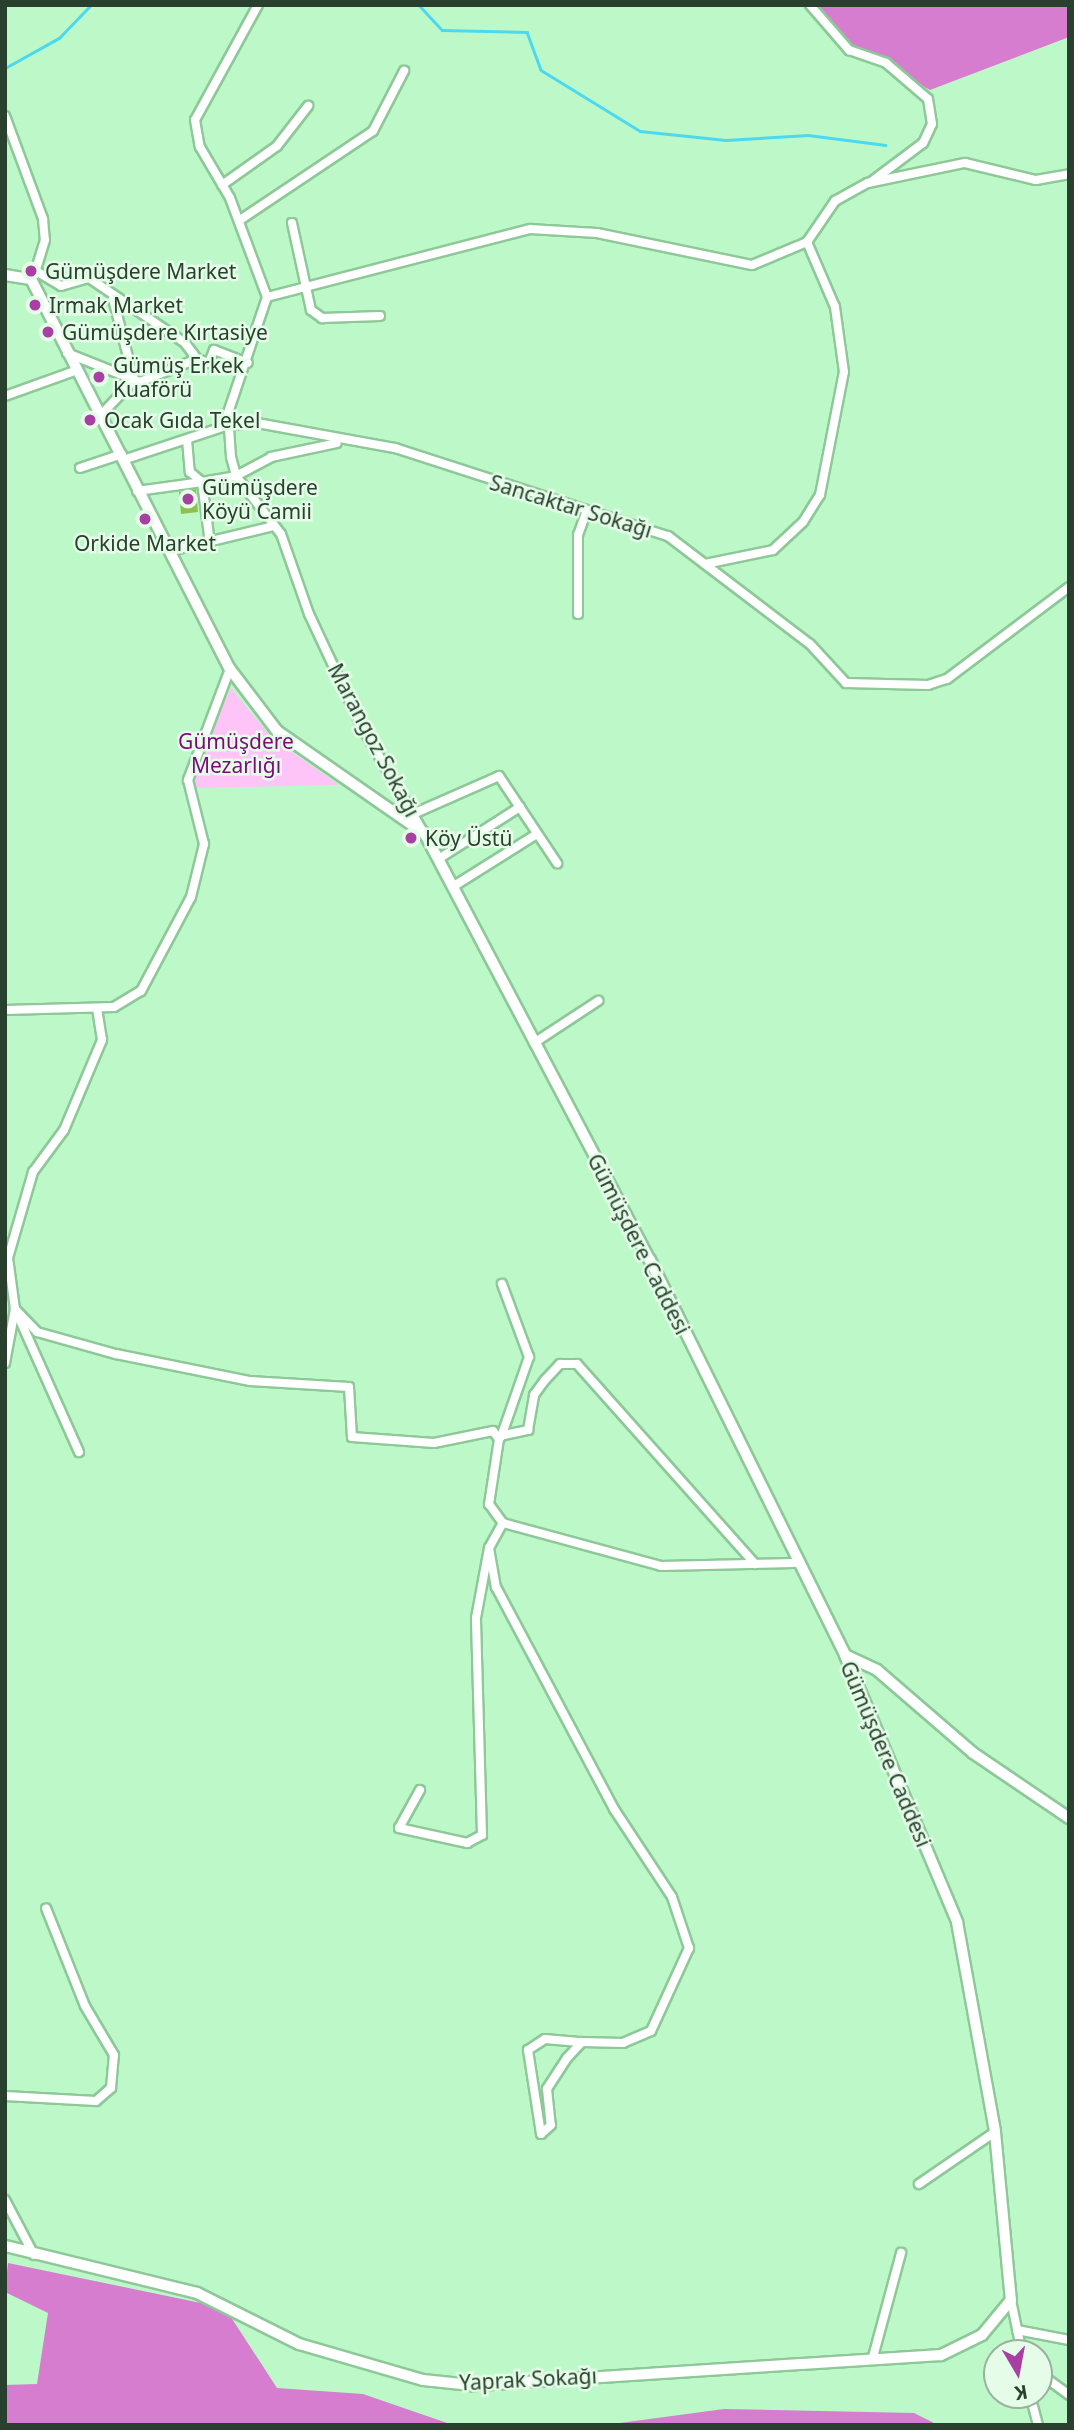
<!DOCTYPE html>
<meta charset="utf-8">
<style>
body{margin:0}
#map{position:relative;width:1074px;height:2430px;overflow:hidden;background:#bdf9c8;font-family:"Noto Sans",sans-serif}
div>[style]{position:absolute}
.green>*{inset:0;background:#fec4f8}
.forest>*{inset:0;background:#d67dd0}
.stream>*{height:2.5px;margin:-1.25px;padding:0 1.25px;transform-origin:1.25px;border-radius:1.25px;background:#4cd9ef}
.building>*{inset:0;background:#8ec050}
.roads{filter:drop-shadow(2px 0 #8ec899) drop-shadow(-2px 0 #8ec899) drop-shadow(0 2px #8ec899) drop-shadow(0 -2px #8ec899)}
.street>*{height:8px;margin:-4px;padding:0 4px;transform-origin:4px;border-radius:4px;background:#fff}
.secondary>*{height:10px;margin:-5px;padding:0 5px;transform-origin:5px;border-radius:5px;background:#fff}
.dots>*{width:19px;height:19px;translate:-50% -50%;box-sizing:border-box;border:4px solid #e5fce8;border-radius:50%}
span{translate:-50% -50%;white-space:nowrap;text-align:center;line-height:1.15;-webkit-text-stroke:5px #e5fce8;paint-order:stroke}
.poi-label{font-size:21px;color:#28402d}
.left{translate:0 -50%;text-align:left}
.street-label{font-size:21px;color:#28402d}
.park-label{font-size:21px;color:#7c0a79}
.frame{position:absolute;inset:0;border:7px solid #28402d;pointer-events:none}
.north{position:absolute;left:983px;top:2339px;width:70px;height:70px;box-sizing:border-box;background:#e5fce8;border:2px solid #99b19d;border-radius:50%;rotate:170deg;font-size:19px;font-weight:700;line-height:28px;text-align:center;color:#28402d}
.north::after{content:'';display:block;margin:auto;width:24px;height:32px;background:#a840a3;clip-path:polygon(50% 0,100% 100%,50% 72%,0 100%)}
</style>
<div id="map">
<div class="green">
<i style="clip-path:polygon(231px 688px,272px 738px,339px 785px,194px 788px,198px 757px)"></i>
</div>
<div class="forest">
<i style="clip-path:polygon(814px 5px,1069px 5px,1069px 37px,930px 90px,824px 31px)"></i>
<i style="clip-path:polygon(8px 2263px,225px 2308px,277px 2388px,363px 2394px,453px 2425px,5px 2425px,5px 2385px,37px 2384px,48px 2313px,5px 2292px)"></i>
<i style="clip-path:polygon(724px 2409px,914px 2413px,938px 2425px,605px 2425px)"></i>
</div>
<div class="stream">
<i style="left:419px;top:5px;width:34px;rotate:47deg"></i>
<i style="left:442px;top:30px;width:85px;rotate:1.3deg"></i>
<i style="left:527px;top:32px;width:40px;rotate:69.8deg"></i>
<i style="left:541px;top:70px;width:116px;rotate:31.6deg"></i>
<i style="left:640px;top:131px;width:86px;rotate:6deg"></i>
<i style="left:726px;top:140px;width:82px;rotate:-3.5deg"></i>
<i style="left:808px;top:135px;width:78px;rotate:7.4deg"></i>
<i style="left:5px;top:68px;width:62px;rotate:-29.1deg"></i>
<i style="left:59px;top:38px;width:46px;rotate:-45.9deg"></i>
</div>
<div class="building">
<i style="clip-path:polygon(196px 489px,198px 512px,181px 514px,179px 492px)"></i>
</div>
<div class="roads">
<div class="street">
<i style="left:258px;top:5px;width:131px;rotate:118.7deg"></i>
<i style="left:195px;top:120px;width:27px;rotate:80deg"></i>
<i style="left:200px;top:147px;width:59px;rotate:59.5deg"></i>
<i style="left:230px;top:198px;width:106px;rotate:69.5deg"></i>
<i style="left:267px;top:297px;width:122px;rotate:108.6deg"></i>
<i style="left:228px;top:413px;width:44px;rotate:86.1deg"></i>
<i style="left:231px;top:457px;width:20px;rotate:75deg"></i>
<i style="left:236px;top:476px;width:73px;rotate:52.2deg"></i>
<i style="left:281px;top:534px;width:85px;rotate:70.7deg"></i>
<i style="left:309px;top:614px;width:125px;rotate:64.9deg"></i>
<i style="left:362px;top:727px;width:121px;rotate:59.8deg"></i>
<i style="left:810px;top:5px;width:60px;rotate:49.1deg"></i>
<i style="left:849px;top:50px;width:39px;rotate:19deg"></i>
<i style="left:886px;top:63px;width:55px;rotate:40.6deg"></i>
<i style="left:928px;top:99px;width:25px;rotate:81deg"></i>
<i style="left:932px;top:124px;width:21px;rotate:115deg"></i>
<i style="left:923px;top:143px;width:65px;rotate:143.1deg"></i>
<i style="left:5px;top:116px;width:110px;rotate:69.7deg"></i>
<i style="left:43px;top:219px;width:21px;rotate:85deg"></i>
<i style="left:45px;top:240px;width:34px;rotate:107deg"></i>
<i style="left:222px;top:185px;width:67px;rotate:-35.3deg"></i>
<i style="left:277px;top:146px;width:51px;rotate:-52.2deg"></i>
<i style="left:240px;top:220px;width:160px;rotate:-33.8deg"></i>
<i style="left:373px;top:131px;width:68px;rotate:-62.7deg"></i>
<i style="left:292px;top:223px;width:89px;rotate:77.7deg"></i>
<i style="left:311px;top:310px;width:14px;rotate:36deg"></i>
<i style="left:322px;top:318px;width:58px;rotate:-2deg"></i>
<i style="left:36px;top:271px;width:29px;rotate:31deg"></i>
<i style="left:61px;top:286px;width:29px;rotate:-16deg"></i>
<i style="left:89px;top:278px;width:116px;rotate:34.1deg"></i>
<i style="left:185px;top:343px;width:20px;rotate:53deg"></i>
<i style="left:197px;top:359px;width:13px;rotate:18deg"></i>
<i style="left:209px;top:363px;width:14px;rotate:-69deg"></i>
<i style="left:214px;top:350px;width:36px;rotate:21deg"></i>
<i style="left:267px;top:297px;width:272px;rotate:-14.5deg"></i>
<i style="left:530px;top:229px;width:67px;rotate:3.4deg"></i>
<i style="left:597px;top:233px;width:158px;rotate:11.7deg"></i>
<i style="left:752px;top:265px;width:60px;rotate:-22.7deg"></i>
<i style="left:67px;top:353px;width:79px;rotate:21.7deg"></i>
<i style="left:140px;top:382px;width:61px;rotate:-22deg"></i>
<i style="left:5px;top:396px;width:74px;rotate:-19.7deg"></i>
<i style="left:99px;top:417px;width:51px;rotate:-46.6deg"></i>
<i style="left:134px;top:380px;width:84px;rotate:-104.5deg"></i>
<i style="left:187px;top:440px;width:32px;rotate:85deg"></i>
<i style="left:190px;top:472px;width:16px;rotate:40deg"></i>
<i style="left:202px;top:482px;width:35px;rotate:-10deg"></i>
<i style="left:236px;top:476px;width:40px;rotate:-28deg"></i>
<i style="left:271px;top:457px;width:67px;rotate:-12deg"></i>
<i style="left:126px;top:459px;width:105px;rotate:-18.3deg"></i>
<i style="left:226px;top:426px;width:31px;rotate:-6deg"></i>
<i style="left:257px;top:423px;width:140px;rotate:10.3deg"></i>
<i style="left:395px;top:448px;width:287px;rotate:17.9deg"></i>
<i style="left:668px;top:536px;width:178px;rotate:37.3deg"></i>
<i style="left:810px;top:644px;width:53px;rotate:47.3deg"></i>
<i style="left:846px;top:683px;width:82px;rotate:1.4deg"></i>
<i style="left:928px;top:685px;width:20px;rotate:-18deg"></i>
<i style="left:947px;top:679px;width:153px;rotate:-37deg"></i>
<i style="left:80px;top:468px;width:44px;rotate:-18.4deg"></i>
<i style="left:137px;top:491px;width:66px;rotate:-7.9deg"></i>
<i style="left:202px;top:482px;width:54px;rotate:82.6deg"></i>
<i style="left:170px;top:551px;width:103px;rotate:-13.5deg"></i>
<i style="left:705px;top:564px;width:69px;rotate:-11.6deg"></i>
<i style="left:773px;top:550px;width:41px;rotate:-43deg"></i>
<i style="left:803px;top:522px;width:32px;rotate:-58deg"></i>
<i style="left:820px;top:495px;width:125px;rotate:-79deg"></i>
<i style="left:844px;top:372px;width:66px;rotate:-97.9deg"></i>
<i style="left:835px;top:307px;width:71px;rotate:-113.3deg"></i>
<i style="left:807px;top:242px;width:50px;rotate:-55.7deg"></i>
<i style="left:835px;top:201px;width:38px;rotate:-29deg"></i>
<i style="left:868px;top:183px;width:99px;rotate:-11.7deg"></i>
<i style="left:965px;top:163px;width:73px;rotate:13.5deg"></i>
<i style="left:1036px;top:180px;width:34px;rotate:-10deg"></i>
<i style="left:578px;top:614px;width:79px;rotate:-90deg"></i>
<i style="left:578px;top:535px;width:23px;rotate:-70deg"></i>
<i style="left:413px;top:814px;width:94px;rotate:-23.8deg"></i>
<i style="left:499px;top:776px;width:105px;rotate:56.3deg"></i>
<i style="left:440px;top:858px;width:95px;rotate:-32.5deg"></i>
<i style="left:454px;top:886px;width:98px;rotate:-32.1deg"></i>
<i style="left:5px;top:1010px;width:109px;rotate:-1.6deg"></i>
<i style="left:114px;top:1007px;width:31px;rotate:-31deg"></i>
<i style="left:141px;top:991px;width:106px;rotate:-62deg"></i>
<i style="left:191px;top:897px;width:55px;rotate:-76.2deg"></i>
<i style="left:204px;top:844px;width:66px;rotate:-104deg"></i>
<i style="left:188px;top:780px;width:119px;rotate:-69.3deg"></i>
<i style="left:534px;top:1043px;width:77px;rotate:-33.3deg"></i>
<i style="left:5px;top:1363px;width:55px;rotate:-79.5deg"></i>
<i style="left:15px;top:1309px;width:51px;rotate:-97.8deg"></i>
<i style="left:8px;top:1258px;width:90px;rotate:-73.8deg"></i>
<i style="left:33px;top:1172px;width:52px;rotate:-53.6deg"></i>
<i style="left:64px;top:1130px;width:98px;rotate:-67.1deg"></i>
<i style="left:102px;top:1040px;width:31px;rotate:-99deg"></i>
<i style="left:504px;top:1435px;width:25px;rotate:-12deg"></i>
<i style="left:528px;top:1430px;width:36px;rotate:-80deg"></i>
<i style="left:534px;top:1395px;width:19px;rotate:-54deg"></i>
<i style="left:545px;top:1380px;width:22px;rotate:-47deg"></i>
<i style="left:560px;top:1364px;width:17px"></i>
<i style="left:577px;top:1364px;width:268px;rotate:48.3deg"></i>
<i style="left:501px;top:1437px;width:85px;rotate:-70.7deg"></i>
<i style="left:529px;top:1357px;width:78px;rotate:-110.3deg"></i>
<i style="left:79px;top:1452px;width:157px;rotate:-114.1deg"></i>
<i style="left:15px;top:1309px;width:32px;rotate:46deg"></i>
<i style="left:37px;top:1332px;width:82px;rotate:15.6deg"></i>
<i style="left:116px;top:1354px;width:137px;rotate:11.4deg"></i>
<i style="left:250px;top:1381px;width:99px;rotate:3.5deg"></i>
<i style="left:349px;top:1387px;width:50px;rotate:86.6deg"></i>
<i style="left:352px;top:1437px;width:82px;rotate:4.2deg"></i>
<i style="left:434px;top:1443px;width:60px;rotate:-11.5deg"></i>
<i style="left:493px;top:1431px;width:10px;rotate:53deg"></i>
<i style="left:499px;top:1439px;width:66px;rotate:98.7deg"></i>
<i style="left:489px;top:1504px;width:24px;rotate:54deg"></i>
<i style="left:489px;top:1548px;width:40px;rotate:80deg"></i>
<i style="left:496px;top:1587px;width:251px;rotate:62deg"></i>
<i style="left:614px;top:1809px;width:105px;rotate:56.6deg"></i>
<i style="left:672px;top:1897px;width:54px;rotate:71.6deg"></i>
<i style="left:689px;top:1948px;width:91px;rotate:114.6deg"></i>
<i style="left:651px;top:2031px;width:30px;rotate:157deg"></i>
<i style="left:623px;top:2043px;width:41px;rotate:-178.6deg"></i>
<i style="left:582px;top:2042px;width:22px;rotate:133deg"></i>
<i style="left:567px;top:2058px;width:37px;rotate:123deg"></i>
<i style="left:547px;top:2089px;width:36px;rotate:84deg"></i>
<i style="left:551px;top:2125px;width:13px;rotate:138deg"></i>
<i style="left:541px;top:2134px;width:85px;rotate:-98.8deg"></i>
<i style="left:528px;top:2050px;width:20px;rotate:-33deg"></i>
<i style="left:545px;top:2039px;width:37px;rotate:5deg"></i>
<i style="left:420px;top:1790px;width:43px;rotate:118.9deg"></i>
<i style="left:399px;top:1828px;width:70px;rotate:12.4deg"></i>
<i style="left:467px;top:1843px;width:17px;rotate:-28deg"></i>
<i style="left:482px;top:1835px;width:217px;rotate:-91.6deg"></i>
<i style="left:476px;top:1618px;width:71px;rotate:-79.5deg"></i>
<i style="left:489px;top:1548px;width:29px;rotate:-61deg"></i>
<i style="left:503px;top:1523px;width:164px;rotate:15.2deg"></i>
<i style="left:661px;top:1566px;width:133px;rotate:-1.3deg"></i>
<i style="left:5px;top:2096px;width:91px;rotate:3.1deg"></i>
<i style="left:96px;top:2101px;width:20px;rotate:-41deg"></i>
<i style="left:111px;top:2088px;width:33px;rotate:-85deg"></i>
<i style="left:114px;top:2055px;width:57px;rotate:-120.6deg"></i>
<i style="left:85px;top:2006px;width:105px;rotate:-111.7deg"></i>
<i style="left:919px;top:2184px;width:92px;rotate:-34.4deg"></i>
<i style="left:5px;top:2200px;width:62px;rotate:62.2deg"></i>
<i style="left:1011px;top:2300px;width:54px;rotate:78.3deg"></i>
<i style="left:1017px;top:2330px;width:53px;rotate:10.9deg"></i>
<i style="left:873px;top:2357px;width:108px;rotate:-74.9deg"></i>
<i style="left:1039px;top:2373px;width:37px;rotate:36deg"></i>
<i style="left:1030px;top:2395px;width:31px;rotate:75deg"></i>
</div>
<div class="secondary">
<i style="left:5px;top:275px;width:26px;rotate:9deg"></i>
<i style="left:31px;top:279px;width:438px;rotate:63deg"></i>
<i style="left:230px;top:669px;width:78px;rotate:52.8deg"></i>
<i style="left:277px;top:731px;width:180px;rotate:34.8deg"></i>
<i style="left:425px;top:834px;width:482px;rotate:62.2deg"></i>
<i style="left:650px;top:1260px;width:441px;rotate:63.7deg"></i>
<i style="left:845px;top:1655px;width:290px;rotate:67.2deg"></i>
<i style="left:957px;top:1922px;width:213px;rotate:79.7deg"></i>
<i style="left:995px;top:2132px;width:169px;rotate:84.6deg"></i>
<i style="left:1011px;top:2300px;width:45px;rotate:129.6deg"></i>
<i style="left:982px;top:2335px;width:46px;rotate:154deg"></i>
<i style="left:941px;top:2355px;width:471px;rotate:176.3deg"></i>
<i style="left:471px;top:2385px;width:48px;rotate:-174.1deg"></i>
<i style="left:423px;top:2380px;width:129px;rotate:-163.8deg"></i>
<i style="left:299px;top:2344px;width:114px;rotate:-153.4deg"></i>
<i style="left:197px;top:2293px;width:198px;rotate:-166.2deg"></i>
<i style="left:845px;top:1655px;width:35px;rotate:25deg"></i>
<i style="left:877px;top:1670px;width:127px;rotate:40.8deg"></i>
<i style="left:973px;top:1753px;width:116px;rotate:34.1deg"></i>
</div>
</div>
<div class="dots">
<i style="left:31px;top:271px;background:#a840a3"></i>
<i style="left:35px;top:305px;background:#a840a3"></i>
<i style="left:48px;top:332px;background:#a840a3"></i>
<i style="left:99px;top:377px;background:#a840a3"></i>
<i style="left:90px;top:420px;background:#a840a3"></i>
<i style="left:188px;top:499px;background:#a840a3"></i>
<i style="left:145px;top:519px;background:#a840a3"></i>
<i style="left:411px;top:838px;background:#a840a3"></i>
</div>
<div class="poi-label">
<span class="left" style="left:45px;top:271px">Gümüşdere Market</span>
<span class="left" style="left:49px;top:305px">Irmak Market</span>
<span class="left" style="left:62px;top:332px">Gümüşdere Kırtasiye</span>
<span class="left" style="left:113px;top:377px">Gümüş Erkek<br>Kuaförü</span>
<span class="left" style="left:104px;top:420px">Ocak Gıda Tekel</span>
<span class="left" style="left:202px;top:499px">Gümüşdere<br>Köyü Camii</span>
<span style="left:145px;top:543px">Orkide Market</span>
<span class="left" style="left:425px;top:838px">Köy Üstü</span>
</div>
<div class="street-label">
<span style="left:571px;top:506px;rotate:17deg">Sancaktar Sokağı</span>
<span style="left:374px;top:740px;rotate:62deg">Marangoz Sokağı</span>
<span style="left:639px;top:1244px;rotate:63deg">Gümüşdere Caddesi</span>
<span style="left:886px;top:1754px;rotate:67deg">Gümüşdere Caddesi</span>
<span style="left:528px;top:2379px;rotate:-3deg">Yaprak Sokağı</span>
</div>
<div class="park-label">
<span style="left:236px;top:753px">Gümüşdere<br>Mezarlığı</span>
</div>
<div class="frame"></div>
<div class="north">K</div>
</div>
